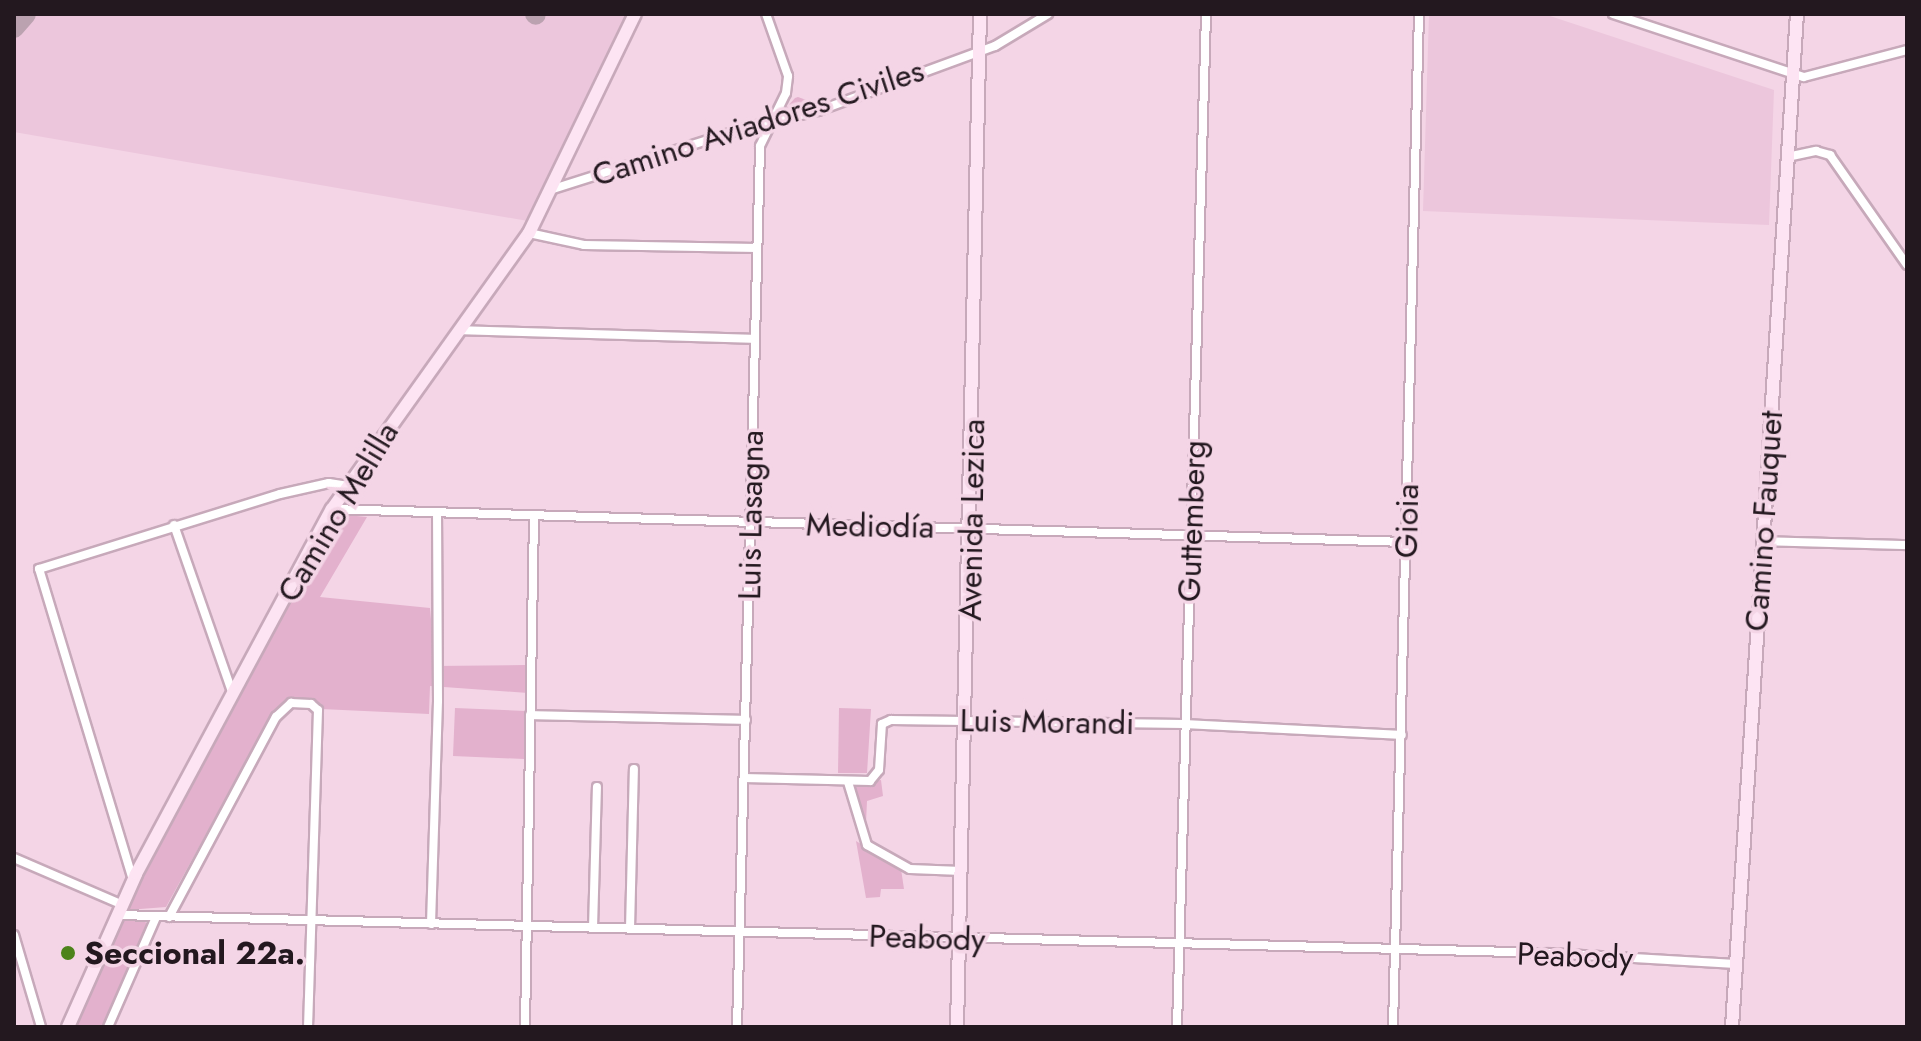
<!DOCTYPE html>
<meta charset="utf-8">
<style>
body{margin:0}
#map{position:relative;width:1921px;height:1041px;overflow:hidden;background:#f4d5e6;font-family:Jost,sans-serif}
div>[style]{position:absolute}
.built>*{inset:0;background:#ecc6dc}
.green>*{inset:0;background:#e3b1cd}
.taxiway>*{height:20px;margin:-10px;padding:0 10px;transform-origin:10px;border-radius:10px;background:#bba2b0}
.roads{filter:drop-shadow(2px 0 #c7a9ba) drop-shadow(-2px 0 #c7a9ba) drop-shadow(0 2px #c7a9ba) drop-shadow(0 -2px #c7a9ba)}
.street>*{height:8px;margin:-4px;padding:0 4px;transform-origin:4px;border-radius:4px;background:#fff}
.secondary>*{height:12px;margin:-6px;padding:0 6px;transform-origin:6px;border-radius:6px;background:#fde4f3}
.dots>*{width:22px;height:22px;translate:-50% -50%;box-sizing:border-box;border:4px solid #f4d5e6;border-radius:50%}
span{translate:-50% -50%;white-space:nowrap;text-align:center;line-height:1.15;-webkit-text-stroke:7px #f4d5e6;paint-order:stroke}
.street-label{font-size:32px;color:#23181f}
.poi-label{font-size:32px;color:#23181f;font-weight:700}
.left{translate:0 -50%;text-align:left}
.frame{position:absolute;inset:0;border:16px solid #23181f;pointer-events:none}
</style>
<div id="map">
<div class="built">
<i style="clip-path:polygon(14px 14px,626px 14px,528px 221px,14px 132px)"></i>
<i style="clip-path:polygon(1429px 14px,1544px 14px,1774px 90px,1769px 225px,1423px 211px)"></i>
</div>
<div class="green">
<i style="clip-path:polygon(795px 98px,798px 97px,820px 105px,778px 117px)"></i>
<i style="clip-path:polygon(336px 514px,367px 517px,320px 597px,430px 608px,435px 666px,525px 665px,528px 693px,430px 686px,429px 714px,321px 709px,303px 700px,287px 700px,275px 709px,166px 907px,127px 910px,149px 853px)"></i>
<i style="clip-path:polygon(455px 708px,526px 711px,524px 759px,453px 756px)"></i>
<i style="clip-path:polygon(839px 708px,871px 709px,867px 773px,838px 773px)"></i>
<i style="clip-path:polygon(881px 780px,883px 796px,867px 801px,866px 823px,853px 784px)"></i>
<i style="clip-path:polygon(856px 841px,901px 869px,904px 889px,881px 889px,880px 897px,866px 898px)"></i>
<i style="clip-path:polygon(122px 920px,145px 921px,148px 927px,104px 1027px,71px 1027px)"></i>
</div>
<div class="taxiway">
<i style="left:535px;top:14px;width:1px;rotate:45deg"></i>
<i style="left:14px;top:28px;width:18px;rotate:-49deg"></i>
</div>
<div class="roads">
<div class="street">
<i style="left:1613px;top:14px;width:201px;rotate:18.3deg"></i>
<i style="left:1804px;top:77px;width:106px;rotate:-14.7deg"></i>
<i style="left:1787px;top:157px;width:30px;rotate:-12deg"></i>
<i style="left:1816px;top:151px;width:15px;rotate:16deg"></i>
<i style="left:1830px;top:155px;width:134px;rotate:55deg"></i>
<i style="left:553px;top:189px;width:206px;rotate:-17.6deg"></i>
<i style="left:749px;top:127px;width:71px;rotate:-13.1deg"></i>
<i style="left:818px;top:111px;width:189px;rotate:-20.2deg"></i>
<i style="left:995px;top:46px;width:62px;rotate:-31.1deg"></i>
<i style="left:529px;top:233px;width:56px;rotate:12.3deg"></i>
<i style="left:584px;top:245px;width:173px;rotate:1deg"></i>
<i style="left:459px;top:330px;width:296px;rotate:1.7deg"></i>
<i style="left:332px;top:509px;width:1076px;rotate:1.76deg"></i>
<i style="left:174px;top:525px;width:179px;rotate:70.8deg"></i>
<i style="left:1763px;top:541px;width:144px;rotate:1.6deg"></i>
<i style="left:530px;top:715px;width:216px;rotate:1.3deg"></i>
<i style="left:744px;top:778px;width:126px;rotate:1.4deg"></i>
<i style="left:870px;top:781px;width:14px;rotate:-51deg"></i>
<i style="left:879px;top:770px;width:46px;rotate:-86.3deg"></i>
<i style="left:882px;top:724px;width:10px;rotate:-24deg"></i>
<i style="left:891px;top:720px;width:293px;rotate:0.8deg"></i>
<i style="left:1184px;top:724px;width:218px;rotate:2.9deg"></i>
<i style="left:848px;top:782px;width:66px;rotate:73.2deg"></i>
<i style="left:867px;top:845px;width:49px;rotate:29.2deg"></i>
<i style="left:910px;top:869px;width:52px;rotate:2.2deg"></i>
<i style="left:14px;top:858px;width:119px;rotate:23.3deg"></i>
<i style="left:133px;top:880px;width:325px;rotate:-106.8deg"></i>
<i style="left:39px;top:569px;width:252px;rotate:-17.3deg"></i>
<i style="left:280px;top:494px;width:50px;rotate:-12.7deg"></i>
<i style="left:329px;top:483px;width:18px;rotate:9deg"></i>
<i style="left:118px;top:915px;width:1432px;rotate:1.52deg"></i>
<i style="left:1549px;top:953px;width:187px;rotate:3.4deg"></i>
<i style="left:169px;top:917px;width:227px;rotate:-61.9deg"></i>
<i style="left:276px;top:717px;width:21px;rotate:-43deg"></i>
<i style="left:291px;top:703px;width:20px;rotate:3deg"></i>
<i style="left:311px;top:704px;width:9px;rotate:41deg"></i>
<i style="left:318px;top:710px;width:317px;rotate:91.8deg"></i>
<i style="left:431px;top:924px;width:223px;rotate:-88.2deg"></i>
<i style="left:438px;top:701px;width:187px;rotate:-90.3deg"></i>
<i style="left:593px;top:928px;width:141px;rotate:-88.4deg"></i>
<i style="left:630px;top:929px;width:160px;rotate:-88.6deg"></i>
<i style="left:14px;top:935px;width:96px;rotate:73.6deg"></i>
<i style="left:108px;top:1027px;width:120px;rotate:-66.4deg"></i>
<i style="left:525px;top:1027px;width:508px;rotate:-88.99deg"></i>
<i style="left:737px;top:1027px;width:881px;rotate:-88.5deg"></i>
<i style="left:760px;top:146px;width:59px;rotate:-63.9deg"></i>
<i style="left:786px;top:93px;width:17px;rotate:-83deg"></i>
<i style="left:788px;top:76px;width:66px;rotate:-109.5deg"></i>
<i style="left:1177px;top:1027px;width:1013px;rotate:-88.36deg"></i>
<i style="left:1393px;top:1027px;width:1013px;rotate:-88.53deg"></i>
</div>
<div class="secondary">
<i style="left:68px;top:1027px;width:167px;rotate:-66deg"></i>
<i style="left:136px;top:874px;width:414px;rotate:-61.8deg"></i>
<i style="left:332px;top:509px;width:339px;rotate:-54.5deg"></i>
<i style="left:529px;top:233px;width:243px;rotate:-64.2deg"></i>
<i style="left:957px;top:1027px;width:1013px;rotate:-88.7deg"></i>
<i style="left:1732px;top:1027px;width:1015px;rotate:-86.33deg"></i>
</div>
</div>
<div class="dots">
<i style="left:68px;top:953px;background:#4d831b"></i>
</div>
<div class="street-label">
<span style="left:758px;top:123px;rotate:-18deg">Camino Aviadores Civiles</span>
<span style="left:338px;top:512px;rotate:-59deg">Camino Melilla</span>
<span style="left:751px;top:515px;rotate:-89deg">Luis Lasagna</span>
<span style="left:972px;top:520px;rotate:-89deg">Avenida Lezica</span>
<span style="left:1192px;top:521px;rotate:-88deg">Guttemberg</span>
<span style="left:1407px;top:521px;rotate:-89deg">Gioia</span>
<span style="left:1764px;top:521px;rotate:-86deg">Camino Fauquet</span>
<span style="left:870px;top:526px;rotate:1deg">Mediodía</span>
<span style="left:1047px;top:722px;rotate:1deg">Luis Morandi</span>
<span style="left:927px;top:938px;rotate:2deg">Peabody</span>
<span style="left:1575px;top:956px;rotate:2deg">Peabody</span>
</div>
<div class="poi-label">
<span class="left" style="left:84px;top:953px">Seccional 22a.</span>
</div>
<div class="frame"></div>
</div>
